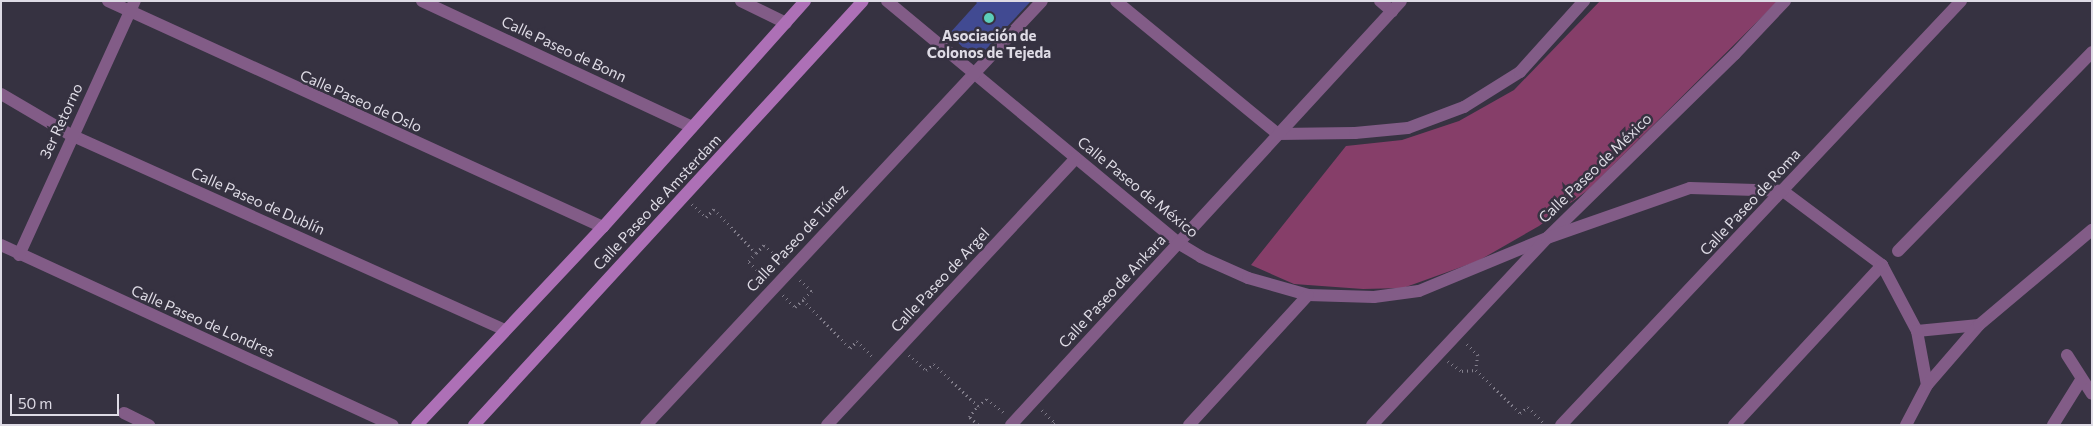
<!DOCTYPE html>
<meta charset="utf-8">
<style>
body{margin:0}
#map{position:relative;width:2093px;height:426px;overflow:hidden;background:#363241;font-family:Commissioner,sans-serif}
div>[style]{position:absolute}
.green>*{inset:0;background:#863e69}
.building>*{inset:0;background:#414a92}
.path>*{height:2.5px;margin-top:-1.25px;transform-origin:0;background:repeating-linear-gradient(90deg,#837f8c 0 1px,transparent 0 5px)}
.street>*{height:12px;margin:-6px;padding:0 6px;transform-origin:6px;border-radius:6px;background:#825c87}
.secondary>*{height:12px;margin:-6px;padding:0 6px;transform-origin:6px;border-radius:6px;background:#ad70b6}
.dots>*{width:14px;height:14px;translate:-50% -50%;box-sizing:border-box;border:2px solid #363241;border-radius:50%}
span{translate:-50% -50%;white-space:nowrap;text-align:center;line-height:1.15;-webkit-text-stroke:5px #363241;paint-order:stroke}
.poi-label{font-size:15px;color:#dedbe5;font-weight:700}
.street-label{font-size:15px;color:#dedbe5}
.frame{position:absolute;inset:0;border:2px solid #dedbe5;pointer-events:none}
.scale{position:absolute;left:10px;top:394px;width:109px;height:22px;box-sizing:border-box;border:2px solid #dedbe5;border-top:0;padding-left:6px;font-size:15px;line-height:18px;white-space:nowrap;color:#dedbe5;-webkit-text-stroke:4px #363241;paint-order:stroke}
</style>
<div id="map">
<div class="green">
<i style="clip-path:polygon(1600px 1px,1778px 1px,1588px 190px,1539px 226px,1478px 261px,1403px 288px,1363px 289px,1294px 284px,1251px 265px,1346px 146px,1402px 140px,1459px 121px,1514px 90px)"></i>
</div>
<div class="building">
<i style="clip-path:polygon(975px 1px,1031px 1px,976px 60px,949px 34px,977px 3px)"></i>
</div>
<div class="path">
<i style="left:692px;top:204px;width:19px;rotate:43deg"></i>
<i style="left:706px;top:217px;width:11px;rotate:-45deg"></i>
<i style="left:714px;top:209px;width:61px;rotate:46.3deg"></i>
<i style="left:756px;top:253px;width:11px;rotate:-45deg"></i>
<i style="left:764px;top:245px;width:25px;rotate:43deg"></i>
<i style="left:756px;top:253px;width:11px;rotate:128deg"></i>
<i style="left:749px;top:262px;width:23px;rotate:45deg"></i>
<i style="left:800px;top:280px;width:16px;rotate:43deg"></i>
<i style="left:812px;top:291px;width:13px;rotate:135deg"></i>
<i style="left:783px;top:295px;width:17px;rotate:45deg"></i>
<i style="left:795px;top:307px;width:11px;rotate:-41deg"></i>
<i style="left:803px;top:300px;width:67px;rotate:45.6deg"></i>
<i style="left:850px;top:348px;width:10px;rotate:-45deg"></i>
<i style="left:857px;top:341px;width:24px;rotate:45deg"></i>
<i style="left:1467px;top:344px;width:16px;rotate:45deg"></i>
<i style="left:1478px;top:355px;width:15px;rotate:98deg"></i>
<i style="left:1476px;top:370px;width:62px;rotate:44.3deg"></i>
<i style="left:1520px;top:413px;width:10px;rotate:-37deg"></i>
<i style="left:1528px;top:407px;width:25px;rotate:45deg"></i>
<i style="left:909px;top:355px;width:23px;rotate:41deg"></i>
<i style="left:926px;top:370px;width:10px;rotate:-37deg"></i>
<i style="left:934px;top:364px;width:61px;rotate:43.7deg"></i>
<i style="left:978px;top:406px;width:11px;rotate:-38deg"></i>
<i style="left:987px;top:399px;width:22px;rotate:39deg"></i>
<i style="left:1448px;top:361px;width:17px;rotate:36deg"></i>
<i style="left:1462px;top:371px;width:14px;rotate:-4deg"></i>
<i style="left:1042px;top:410px;width:18px;rotate:45deg"></i>
<i style="left:1055px;top:423px;width:3px;rotate:135deg"></i>
<i style="left:978px;top:425px;width:12px;rotate:-138deg"></i>
<i style="left:969px;top:417px;width:14px;rotate:-51deg"></i>
</div>
<div class="street">
<i style="left:108px;top:1px;width:544px;rotate:24.54deg"></i>
<i style="left:422px;top:1px;width:298px;rotate:25deg"></i>
<i style="left:741px;top:1px;width:50px;rotate:26.1deg"></i>
<i style="left:887px;top:1px;width:378px;rotate:39.7deg"></i>
<i style="left:1178px;top:243px;width:27px;rotate:31deg"></i>
<i style="left:1201px;top:257px;width:51px;rotate:24.1deg"></i>
<i style="left:1248px;top:278px;width:62px;rotate:15.8deg"></i>
<i style="left:1308px;top:295px;width:66px;rotate:1.7deg"></i>
<i style="left:1374px;top:297px;width:45px;rotate:-7.6deg"></i>
<i style="left:1419px;top:291px;width:139px;rotate:-22.5deg"></i>
<i style="left:1547px;top:238px;width:263px;rotate:-44.4deg"></i>
<i style="left:1735px;top:54px;width:73px;rotate:-46.7deg"></i>
<i style="left:1116px;top:1px;width:210px;rotate:39.4deg"></i>
<i style="left:1278px;top:134px;width:77px;rotate:-0.7deg"></i>
<i style="left:1355px;top:133px;width:53px;rotate:-5.4deg"></i>
<i style="left:1408px;top:128px;width:60px;rotate:-20.6deg"></i>
<i style="left:1464px;top:107px;width:66px;rotate:-32deg"></i>
<i style="left:1520px;top:72px;width:96px;rotate:-48deg"></i>
<i style="left:1380px;top:1px;width:16px;rotate:40deg"></i>
<i style="left:1px;top:94px;width:81px;rotate:30.4deg"></i>
<i style="left:71px;top:135px;width:476px;rotate:24.2deg"></i>
<i style="left:1px;top:245px;width:431px;rotate:24.7deg"></i>
<i style="left:1898px;top:251px;width:278px;rotate:-45.7deg"></i>
<i style="left:19px;top:255px;width:279px;rotate:-65.5deg"></i>
<i style="left:1917px;top:331px;width:62px;rotate:-5.5deg"></i>
<i style="left:2067px;top:355px;width:46px;rotate:57.3deg"></i>
<i style="left:124px;top:413px;width:28px;rotate:26deg"></i>
<i style="left:646px;top:425px;width:580px;rotate:-46.96deg"></i>
<i style="left:827px;top:425px;width:365px;rotate:-47deg"></i>
<i style="left:1011px;top:425px;width:576px;rotate:-47.39deg"></i>
<i style="left:1189px;top:425px;width:176px;rotate:-47.5deg"></i>
<i style="left:1372px;top:425px;width:256px;rotate:-46.9deg"></i>
<i style="left:1547px;top:238px;width:151px;rotate:-19.3deg"></i>
<i style="left:1690px;top:188px;width:93px;rotate:1.8deg"></i>
<i style="left:1783px;top:191px;width:124px;rotate:36.8deg"></i>
<i style="left:1882px;top:265px;width:75px;rotate:62.1deg"></i>
<i style="left:1917px;top:331px;width:55px;rotate:79.5deg"></i>
<i style="left:1561px;top:425px;width:583px;rotate:-46.67deg"></i>
<i style="left:1734px;top:425px;width:218px;rotate:-47.2deg"></i>
<i style="left:1906px;top:425px;width:45px;rotate:-62.3deg"></i>
<i style="left:1927px;top:385px;width:79px;rotate:-49.1deg"></i>
<i style="left:1979px;top:325px;width:148px;rotate:-40.1deg"></i>
<i style="left:2053px;top:425px;width:53px;rotate:-58.1deg"></i>
</div>
<div class="secondary">
<i style="left:417px;top:425px;width:272px;rotate:-46.8deg"></i>
<i style="left:603px;top:227px;width:303px;rotate:-48.2deg"></i>
<i style="left:474px;top:425px;width:575px;rotate:-47.47deg"></i>
</div>
<div class="dots">
<i style="left:989px;top:18px;background:#5cceba"></i>
</div>
<div class="poi-label">
<span style="left:989px;top:44px">Asociación de<br>Colonos de Tejeda</span>
</div>
<div class="street-label">
<span style="left:564px;top:49px;rotate:25deg">Calle Paseo de Bonn</span>
<span style="left:361px;top:101px;rotate:24deg">Calle Paseo de Oslo</span>
<span style="left:61px;top:121px;rotate:-65deg">3er Retorno</span>
<span style="left:1595px;top:168px;rotate:-44deg">Calle Paseo de México</span>
<span style="left:1138px;top:187px;rotate:39deg">Calle Paseo de México</span>
<span style="left:258px;top:201px;rotate:24deg">Calle Paseo de Dublín</span>
<span style="left:657px;top:202px;rotate:-47deg">Calle Paseo de Amsterdam</span>
<span style="left:1750px;top:202px;rotate:-47deg">Calle Paseo de Roma</span>
<span style="left:797px;top:238px;rotate:-47deg">Calle Paseo de Túnez</span>
<span style="left:940px;top:280px;rotate:-47deg">Calle Paseo de Argel</span>
<span style="left:1112px;top:291px;rotate:-47deg">Calle Paseo de Ankara</span>
<span style="left:203px;top:321px;rotate:24deg">Calle Paseo de Londres</span>
</div>
<div class="frame"></div>
<div class="scale">50 m</div>
</div>
